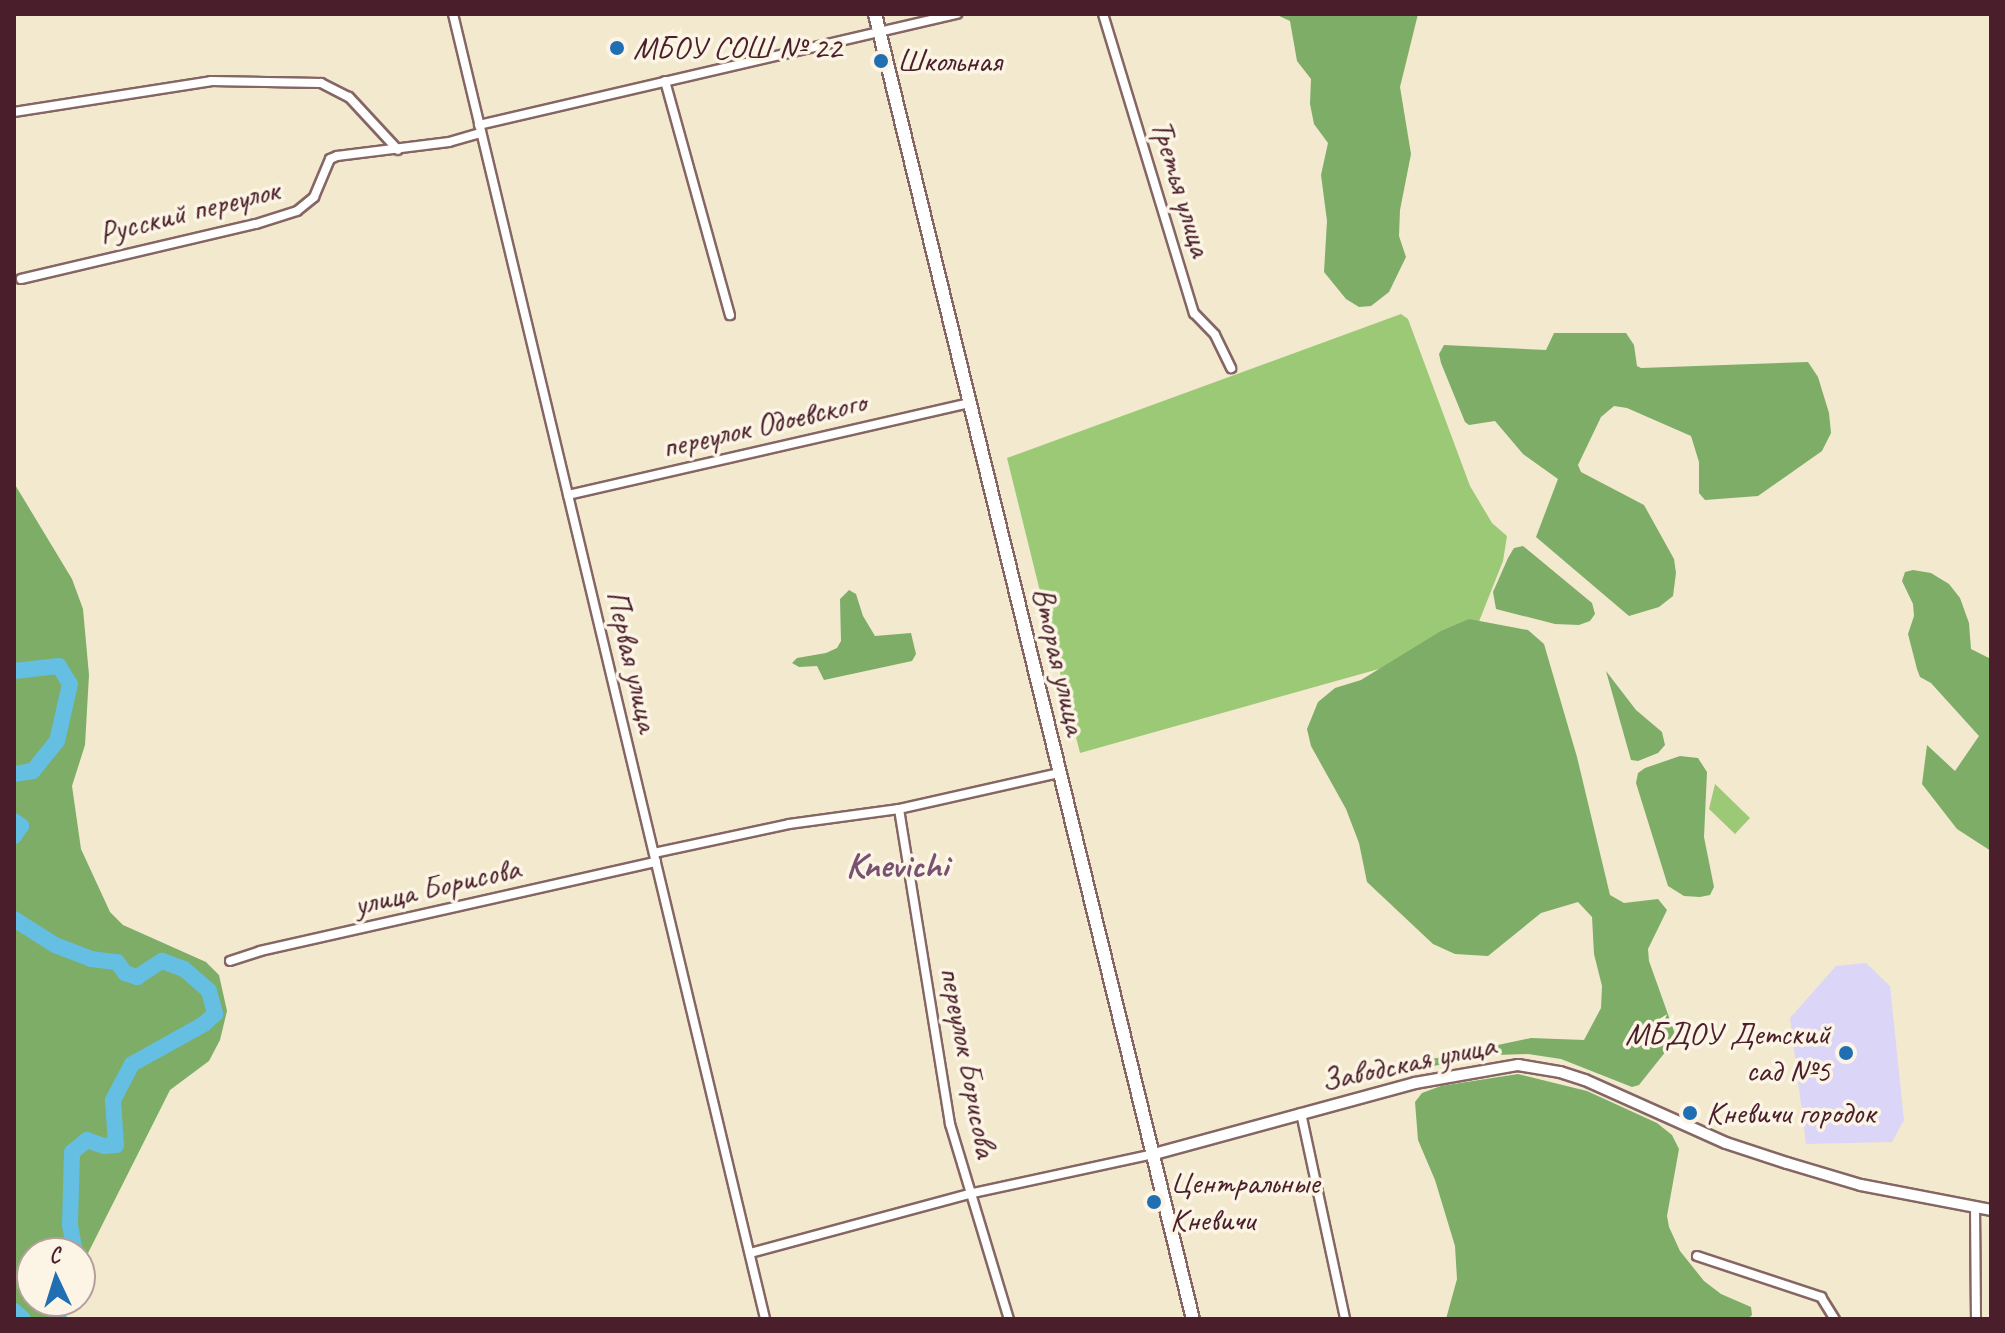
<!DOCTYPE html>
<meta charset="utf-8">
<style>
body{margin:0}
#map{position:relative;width:2005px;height:1333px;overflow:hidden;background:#f3e9ce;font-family:Caveat,sans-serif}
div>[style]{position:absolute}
.built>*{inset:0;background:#dbd6f7}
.green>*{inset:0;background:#9cc976}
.forest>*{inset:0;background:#7dad67}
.river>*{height:16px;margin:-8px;padding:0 8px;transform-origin:8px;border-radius:8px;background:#65bfe3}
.roads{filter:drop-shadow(2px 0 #856664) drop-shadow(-2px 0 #856664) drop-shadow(0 2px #856664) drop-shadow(0 -2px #856664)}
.minor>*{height:8px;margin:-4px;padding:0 4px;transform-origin:4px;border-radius:4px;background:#fff}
.tertiary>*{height:10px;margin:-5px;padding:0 5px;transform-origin:5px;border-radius:5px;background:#fff}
.primary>*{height:12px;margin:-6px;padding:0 6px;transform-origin:6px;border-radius:6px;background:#fff}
.dots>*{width:22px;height:22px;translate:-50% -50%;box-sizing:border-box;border:4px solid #fcf5e5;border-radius:50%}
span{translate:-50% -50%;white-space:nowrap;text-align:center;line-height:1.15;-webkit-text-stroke:7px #fcf5e5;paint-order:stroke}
.poi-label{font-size:32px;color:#4a1f2b}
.left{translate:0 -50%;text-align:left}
.right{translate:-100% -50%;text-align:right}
.street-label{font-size:32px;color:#4a1f2b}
.quarter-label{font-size:36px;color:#785171;font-weight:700}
.frame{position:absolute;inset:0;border:16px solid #4a1f2b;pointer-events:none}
.north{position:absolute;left:16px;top:1237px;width:80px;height:80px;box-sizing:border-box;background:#fcf5e5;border:2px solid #b59f9b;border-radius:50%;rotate:356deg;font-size:22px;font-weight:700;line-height:32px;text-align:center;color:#4a1f2b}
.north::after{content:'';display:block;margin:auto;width:28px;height:36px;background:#1f6fb2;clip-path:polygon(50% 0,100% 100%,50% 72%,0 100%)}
</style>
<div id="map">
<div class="built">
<i style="clip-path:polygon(1866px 963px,1890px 986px,1904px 1120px,1892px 1142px,1806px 1144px,1790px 1018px,1836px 966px)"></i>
</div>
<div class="green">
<i style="clip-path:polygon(1401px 314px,1408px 319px,1470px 486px,1492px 523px,1507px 536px,1503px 561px,1478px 624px,1411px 660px,1080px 753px,1007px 458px)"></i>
<i style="clip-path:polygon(1715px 784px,1750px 818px,1735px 834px,1709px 809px)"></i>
</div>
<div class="forest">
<i style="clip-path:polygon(1275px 14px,1418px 14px,1400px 87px,1411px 154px,1400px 210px,1399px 236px,1406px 257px,1389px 292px,1371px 306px,1359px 307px,1346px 299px,1324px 272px,1327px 221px,1321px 175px,1328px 143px,1314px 124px,1310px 104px,1311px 79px,1297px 61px,1290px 21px)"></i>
<i style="clip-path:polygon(1554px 333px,1626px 333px,1634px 345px,1637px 366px,1641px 368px,1808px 362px,1818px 377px,1829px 413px,1831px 433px,1822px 451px,1758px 496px,1705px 500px,1699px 493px,1699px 462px,1691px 436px,1627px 408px,1614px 406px,1601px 417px,1578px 465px,1581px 472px,1644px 505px,1674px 559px,1676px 573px,1673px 596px,1659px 607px,1629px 616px,1536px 537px,1558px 479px,1523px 454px,1495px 421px,1469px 425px,1465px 422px,1441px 363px,1439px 354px,1444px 345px,1546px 350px)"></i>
<i style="clip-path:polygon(14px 483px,72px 579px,83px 609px,89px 675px,85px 745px,72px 786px,81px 849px,110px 912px,123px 925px,206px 962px,219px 975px,227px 1011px,220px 1040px,209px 1061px,170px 1090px,80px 1269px,80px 1253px,32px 1253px,32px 1301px,62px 1301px,51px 1319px,14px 1319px)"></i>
<i style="clip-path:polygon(1523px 546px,1592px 603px,1595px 614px,1590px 621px,1579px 625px,1555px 624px,1496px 609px,1493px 592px,1508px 558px,1514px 548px)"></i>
<i style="clip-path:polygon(1913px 570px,1931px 573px,1949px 584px,1960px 598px,1969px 623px,1971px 649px,1991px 659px,1991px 851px,1957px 829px,1922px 784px,1927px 745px,1955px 771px,1979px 736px,1931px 683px,1920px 677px,1917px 669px,1908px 634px,1914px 616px,1913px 604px,1902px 581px,1905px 572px)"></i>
<i style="clip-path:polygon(849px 590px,856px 594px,863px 616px,875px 636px,911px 633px,916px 654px,912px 661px,824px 680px,817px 666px,799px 667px,792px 663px,797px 658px,826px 653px,837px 648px,841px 641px,840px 599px)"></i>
<i style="clip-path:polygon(1469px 619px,1528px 630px,1544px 644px,1577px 757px,1610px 895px,1624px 903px,1658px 899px,1667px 910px,1648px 949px,1649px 961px,1675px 1034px,1674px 1041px,1639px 1085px,1632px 1087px,1561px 1059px,1528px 1054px,1496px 1055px,1399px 1072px,1398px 1068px,1404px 1065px,1531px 1038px,1584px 1040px,1601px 1008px,1602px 986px,1594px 954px,1592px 917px,1578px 902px,1541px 913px,1488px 956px,1455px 954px,1433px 944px,1367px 882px,1359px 843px,1346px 809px,1311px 746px,1307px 729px,1318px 702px,1335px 688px,1361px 680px,1441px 631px)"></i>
<i style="clip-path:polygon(1606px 671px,1636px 710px,1662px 732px,1665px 745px,1658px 753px,1638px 761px,1631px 760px)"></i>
<i style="clip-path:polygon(1680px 756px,1698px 758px,1707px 772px,1704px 837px,1714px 887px,1710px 895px,1700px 897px,1684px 896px,1668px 886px,1636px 783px,1638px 773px,1645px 768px)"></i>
<i style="clip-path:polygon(1518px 1074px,1587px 1091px,1657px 1123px,1672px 1135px,1679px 1149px,1667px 1216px,1669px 1227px,1680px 1251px,1704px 1281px,1721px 1294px,1751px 1307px,1752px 1315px,1748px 1319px,1446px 1319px,1457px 1279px,1455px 1246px,1435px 1180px,1418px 1140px,1415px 1102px,1422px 1093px,1441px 1086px)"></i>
</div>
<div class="river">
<i style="left:14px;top:671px;width:45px;rotate:-6.3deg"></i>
<i style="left:59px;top:666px;width:21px;rotate:59deg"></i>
<i style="left:70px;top:684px;width:58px;rotate:102.8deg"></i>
<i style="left:57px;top:741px;width:38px;rotate:129deg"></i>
<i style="left:33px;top:771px;width:19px;rotate:171deg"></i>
<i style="left:14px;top:821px;width:9px;rotate:36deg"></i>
<i style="left:21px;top:826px;width:12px;rotate:125deg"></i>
<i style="left:14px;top:919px;width:49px;rotate:32.4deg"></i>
<i style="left:55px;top:945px;width:39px;rotate:21deg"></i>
<i style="left:91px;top:959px;width:26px;rotate:7deg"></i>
<i style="left:117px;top:962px;width:14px;rotate:54deg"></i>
<i style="left:125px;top:973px;width:13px;rotate:18deg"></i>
<i style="left:137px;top:977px;width:30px;rotate:-33deg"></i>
<i style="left:162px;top:961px;width:23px;rotate:20deg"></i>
<i style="left:184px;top:969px;width:33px;rotate:41deg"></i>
<i style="left:209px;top:991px;width:24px;rotate:75deg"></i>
<i style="left:215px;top:1014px;width:15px;rotate:138deg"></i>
<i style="left:204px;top:1024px;width:82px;rotate:150.9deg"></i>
<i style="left:132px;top:1064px;width:41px;rotate:117.8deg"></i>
<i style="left:113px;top:1100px;width:45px;rotate:86.2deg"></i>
<i style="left:116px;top:1145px;width:12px;rotate:175deg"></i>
<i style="left:104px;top:1146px;width:18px;rotate:-161deg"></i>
<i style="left:87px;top:1140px;width:19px;rotate:141deg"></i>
<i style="left:72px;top:1152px;width:73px;rotate:91.6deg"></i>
<i style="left:70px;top:1225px;width:28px;rotate:80deg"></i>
<i style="left:14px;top:1311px;width:12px;rotate:42deg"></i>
<i style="left:58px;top:1319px;width:18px;rotate:-81deg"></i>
</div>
<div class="roads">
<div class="minor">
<i style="left:453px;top:14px;width:1342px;rotate:76.55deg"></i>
<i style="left:1103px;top:14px;width:313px;rotate:73.1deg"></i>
<i style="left:1194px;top:313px;width:30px;rotate:46deg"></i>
<i style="left:1215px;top:335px;width:37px;rotate:64deg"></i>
<i style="left:665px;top:81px;width:243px;rotate:74.5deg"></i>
<i style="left:14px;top:112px;width:199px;rotate:-8.9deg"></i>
<i style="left:211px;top:81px;width:110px;rotate:1deg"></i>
<i style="left:321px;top:83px;width:31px;rotate:27deg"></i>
<i style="left:349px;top:97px;width:72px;rotate:47.2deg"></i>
<i style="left:479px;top:125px;width:491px;rotate:-13.1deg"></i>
<i style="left:21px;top:279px;width:241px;rotate:-13.2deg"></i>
<i style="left:256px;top:224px;width:43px;rotate:-17.6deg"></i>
<i style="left:297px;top:211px;width:22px;rotate:-39deg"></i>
<i style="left:314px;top:197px;width:41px;rotate:-67.2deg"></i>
<i style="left:330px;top:159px;width:8px;rotate:-23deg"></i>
<i style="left:337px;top:156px;width:113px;rotate:-7.1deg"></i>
<i style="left:449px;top:142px;width:33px;rotate:-16deg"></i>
<i style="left:568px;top:495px;width:413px;rotate:-12.9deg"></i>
<i style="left:899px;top:809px;width:319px;rotate:80.8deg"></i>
<i style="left:950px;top:1124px;width:204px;rotate:73.2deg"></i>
<i style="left:654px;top:853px;width:138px;rotate:-12.1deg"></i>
<i style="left:789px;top:824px;width:111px;rotate:-7.8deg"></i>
<i style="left:899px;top:809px;width:164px;rotate:-12.7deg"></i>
<i style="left:230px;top:961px;width:32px;rotate:-18deg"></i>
<i style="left:260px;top:951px;width:406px;rotate:-12.7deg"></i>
<i style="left:1301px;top:1113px;width:211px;rotate:77.9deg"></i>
<i style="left:1975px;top:1207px;width:112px;rotate:89.5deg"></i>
<i style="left:750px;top:1253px;width:231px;rotate:-15.1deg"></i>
<i style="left:973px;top:1193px;width:185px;rotate:-12.2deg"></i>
<i style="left:1697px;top:1256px;width:131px;rotate:18.3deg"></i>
<i style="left:1821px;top:1297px;width:26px;rotate:58deg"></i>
</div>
<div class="tertiary">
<i style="left:1154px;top:1154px;width:270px;rotate:-15.2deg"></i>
<i style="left:1415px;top:1083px;width:105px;rotate:-9.9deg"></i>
<i style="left:1518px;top:1065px;width:43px;rotate:9.5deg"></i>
<i style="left:1560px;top:1072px;width:26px;rotate:18deg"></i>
<i style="left:1585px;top:1080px;width:154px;rotate:24.1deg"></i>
<i style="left:1726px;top:1143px;width:64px;rotate:18.2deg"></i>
<i style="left:1787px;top:1163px;width:77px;rotate:16.6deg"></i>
<i style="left:1861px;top:1185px;width:132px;rotate:10.9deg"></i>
</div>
<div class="primary">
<i style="left:875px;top:14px;width:1343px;rotate:76.31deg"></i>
</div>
</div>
<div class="dots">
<i style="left:617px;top:48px;background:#1f6fb2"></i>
<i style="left:881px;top:61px;background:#1f6fb2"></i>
<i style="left:1846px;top:1053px;background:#1f6fb2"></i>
<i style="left:1690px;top:1113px;background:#1f6fb2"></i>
<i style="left:1154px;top:1202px;background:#1f6fb2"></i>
</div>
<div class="poi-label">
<span class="left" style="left:633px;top:48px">МБОУ СОШ № 22</span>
<span class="left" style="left:897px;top:61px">Школьная</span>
<span class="right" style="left:1830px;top:1053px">МБДОУ Детский<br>сад №5</span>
<span class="left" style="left:1706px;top:1113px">Кневичи городок</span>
<span class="left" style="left:1170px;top:1202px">Центральные<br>Кневичи</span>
</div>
<div class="street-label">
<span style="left:1181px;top:188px;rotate:73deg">Третья улица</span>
<span style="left:189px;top:212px;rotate:-14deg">Русский переулок</span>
<span style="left:764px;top:425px;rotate:-13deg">переулок Одоевского</span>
<span style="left:632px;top:661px;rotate:77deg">Первая улица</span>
<span style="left:1059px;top:661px;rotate:77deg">Вторая улица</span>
<span style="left:437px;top:887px;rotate:-13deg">улица Борисова</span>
<span style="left:968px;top:1062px;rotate:79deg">переулок Борисова</span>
<span style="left:1408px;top:1063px;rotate:-12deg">Заводская улица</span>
</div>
<div class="quarter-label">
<span style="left:897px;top:866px">Knevichi</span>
</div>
<div class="frame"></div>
<div class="north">С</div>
</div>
